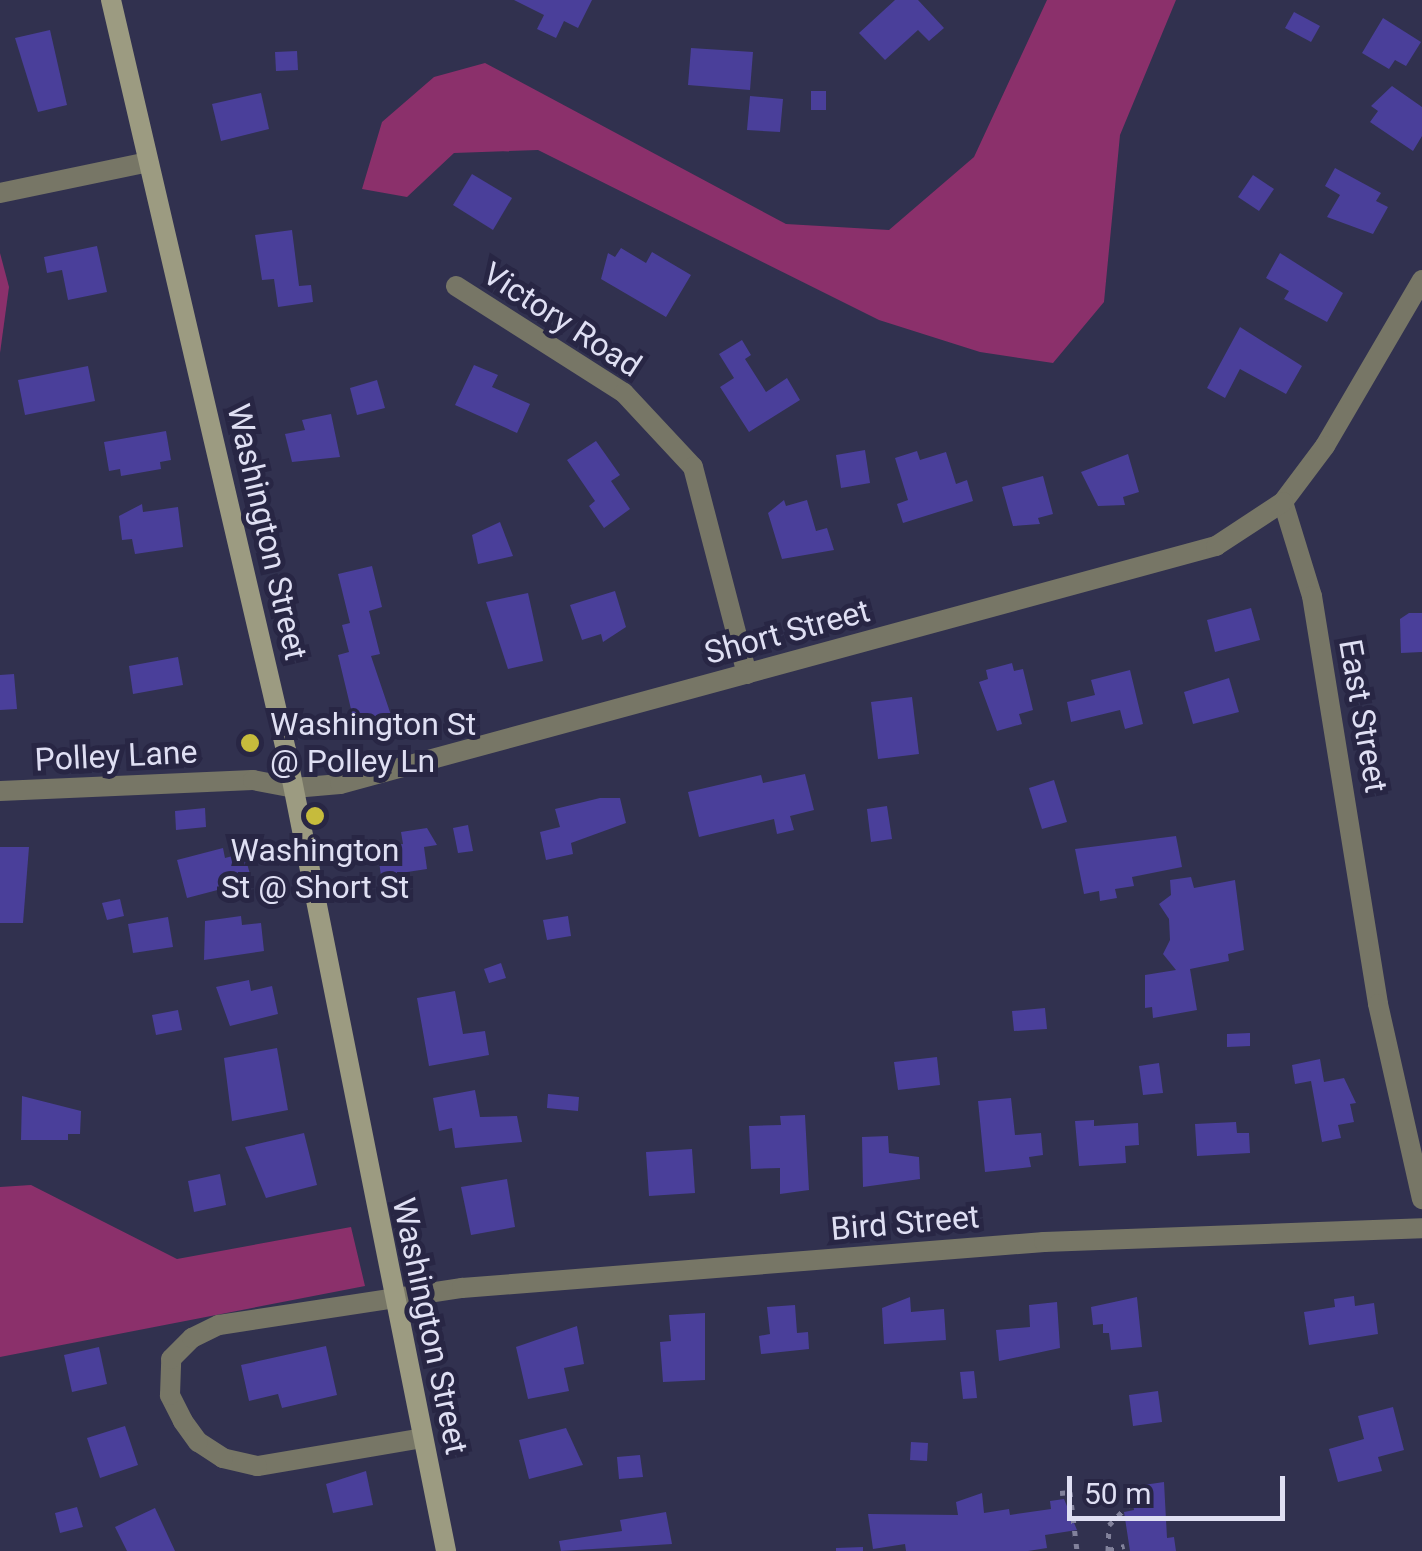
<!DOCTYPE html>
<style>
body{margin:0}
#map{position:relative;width:1422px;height:1551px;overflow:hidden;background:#31314f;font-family:Roboto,sans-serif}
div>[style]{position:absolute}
.green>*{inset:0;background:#8b306b}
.building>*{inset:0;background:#4a3f9a}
.path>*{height:5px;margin-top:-2.5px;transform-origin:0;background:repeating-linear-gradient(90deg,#81819b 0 5px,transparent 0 13px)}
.minor>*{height:20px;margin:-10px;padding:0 10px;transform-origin:10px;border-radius:10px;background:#777666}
.tertiary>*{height:20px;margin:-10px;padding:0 10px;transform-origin:10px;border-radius:10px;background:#777666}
.secondary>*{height:20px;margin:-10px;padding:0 10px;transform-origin:10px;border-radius:10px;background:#9c9b81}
.dots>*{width:28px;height:28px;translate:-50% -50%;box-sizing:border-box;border:5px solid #282644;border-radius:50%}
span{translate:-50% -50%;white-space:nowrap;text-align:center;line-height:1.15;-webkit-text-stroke:10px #282644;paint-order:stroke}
.street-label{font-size:32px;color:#dfdff3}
.poi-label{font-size:32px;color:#dfdff3}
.left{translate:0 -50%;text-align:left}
.scale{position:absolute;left:1067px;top:1476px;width:218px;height:45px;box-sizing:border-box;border:5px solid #dfdff3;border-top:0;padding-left:12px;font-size:30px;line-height:35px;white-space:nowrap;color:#dfdff3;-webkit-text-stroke:8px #282644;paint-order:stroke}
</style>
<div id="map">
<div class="green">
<i style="clip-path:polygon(1047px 0,1176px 0,1120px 135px,1104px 302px,1053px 363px,980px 352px,879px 320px,538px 150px,454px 153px,407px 197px,362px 189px,382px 122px,434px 77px,485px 63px,786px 224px,889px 230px,974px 157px)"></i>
<i style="clip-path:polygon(0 253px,9px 287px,0 353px)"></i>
<i style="clip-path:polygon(31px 1185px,177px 1259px,351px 1227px,365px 1286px,0 1357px,0 1187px)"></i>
</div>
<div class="building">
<i style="clip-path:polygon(514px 0,592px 0,578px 28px,564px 21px,556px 38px,537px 29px,544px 15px)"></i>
<i style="clip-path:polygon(895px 0,918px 0,944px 28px,929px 41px,918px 30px,885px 60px,859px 33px)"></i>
<i style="clip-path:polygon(1294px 12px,1320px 26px,1311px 42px,1285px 28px)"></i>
<i style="clip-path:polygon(1383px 18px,1421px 42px,1406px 66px,1395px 60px,1389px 69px,1362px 53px)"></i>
<i style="clip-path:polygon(50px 30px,67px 105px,38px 112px,15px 38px)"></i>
<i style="clip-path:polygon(691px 48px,753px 52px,750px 90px,688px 85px)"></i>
<i style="clip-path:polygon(297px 51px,298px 70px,276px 71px,275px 52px)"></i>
<i style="clip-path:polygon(1392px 86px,1422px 107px,1422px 136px,1413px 151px,1370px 122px,1378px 111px,1371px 106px)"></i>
<i style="clip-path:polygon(811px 91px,826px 91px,826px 110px,811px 110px)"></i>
<i style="clip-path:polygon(261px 93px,269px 129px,221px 141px,212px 104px)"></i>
<i style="clip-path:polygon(750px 96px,783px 99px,780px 132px,747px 130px)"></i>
<i style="clip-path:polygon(1335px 168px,1381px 193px,1376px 201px,1388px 207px,1373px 234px,1327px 217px,1340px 195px,1325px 186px)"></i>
<i style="clip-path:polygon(472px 174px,512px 198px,493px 230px,453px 205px)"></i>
<i style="clip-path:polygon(1253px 175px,1274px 189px,1259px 211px,1238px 197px)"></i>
<i style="clip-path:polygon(292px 230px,299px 286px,311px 285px,313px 302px,278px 307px,274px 279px,262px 280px,255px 235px)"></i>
<i style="clip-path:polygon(97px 246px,107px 292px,68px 300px,62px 270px,47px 273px,44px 257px)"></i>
<i style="clip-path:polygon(621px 248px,646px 263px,652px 252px,691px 275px,666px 317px,601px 279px,608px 253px,615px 257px)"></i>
<i style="clip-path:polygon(1280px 253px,1343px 293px,1327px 322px,1284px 299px,1289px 291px,1266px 278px)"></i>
<i style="clip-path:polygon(1240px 327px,1302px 366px,1286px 394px,1240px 369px,1225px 398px,1207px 388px)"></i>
<i style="clip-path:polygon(742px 340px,751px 355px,745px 359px,766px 392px,787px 378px,800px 400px,749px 432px,720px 387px,734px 378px,719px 354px)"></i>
<i style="clip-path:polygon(474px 365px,498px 375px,492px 387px,530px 404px,517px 433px,455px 405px)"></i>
<i style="clip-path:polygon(88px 366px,95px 401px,25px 415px,18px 380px)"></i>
<i style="clip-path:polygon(377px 380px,385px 408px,357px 415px,350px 388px)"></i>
<i style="clip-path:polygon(331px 414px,340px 457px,292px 462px,285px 434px,305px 430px,302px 420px)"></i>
<i style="clip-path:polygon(166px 431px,171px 460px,160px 462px,161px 469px,121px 476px,120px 469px,109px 471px,104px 442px)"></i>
<i style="clip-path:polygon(596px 441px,620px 475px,611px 481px,630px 509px,604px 528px,589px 506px,595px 501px,567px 460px)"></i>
<i style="clip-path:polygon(865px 450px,870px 483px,841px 488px,836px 455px)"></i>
<i style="clip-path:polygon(917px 451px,920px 460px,946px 452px,956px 484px,967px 480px,973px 501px,903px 523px,897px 504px,908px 500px,895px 458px)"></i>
<i style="clip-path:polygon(1128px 454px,1139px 492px,1123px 497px,1125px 505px,1098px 506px,1081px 472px)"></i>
<i style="clip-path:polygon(1043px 476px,1053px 514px,1038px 518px,1040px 524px,1013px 526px,1002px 487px)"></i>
<i style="clip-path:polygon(784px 500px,786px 506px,807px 500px,816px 531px,827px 528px,834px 550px,782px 559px,768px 513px)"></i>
<i style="clip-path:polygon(142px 504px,143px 512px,178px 507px,183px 547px,135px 554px,132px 539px,122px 540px,119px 516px)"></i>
<i style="clip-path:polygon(500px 522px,513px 556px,478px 564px,472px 535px)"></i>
<i style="clip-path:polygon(372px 566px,382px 607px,369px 611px,380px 654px,371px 656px,393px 721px,356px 730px,338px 655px,349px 652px,342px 625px,350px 623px,338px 574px)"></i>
<i style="clip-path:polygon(615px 591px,626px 627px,603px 642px,601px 634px,582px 640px,570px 605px)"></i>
<i style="clip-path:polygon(528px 593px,543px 661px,508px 669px,486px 602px)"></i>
<i style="clip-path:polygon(1251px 608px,1260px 640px,1215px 652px,1207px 620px)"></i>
<i style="clip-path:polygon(1409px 613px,1422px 613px,1422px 652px,1401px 653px,1400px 619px)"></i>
<i style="clip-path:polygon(178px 657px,183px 685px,133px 694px,129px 666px)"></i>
<i style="clip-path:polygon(1012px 663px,1014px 671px,1023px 669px,1033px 710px,1019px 714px,1022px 724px,997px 731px,979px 682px,988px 679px,986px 670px)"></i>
<i style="clip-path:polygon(1130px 670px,1143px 724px,1125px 729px,1120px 710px,1071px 722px,1067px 702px,1095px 695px,1091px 680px)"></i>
<i style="clip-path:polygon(14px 674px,17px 709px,0 710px,0 675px)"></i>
<i style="clip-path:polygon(1229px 678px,1239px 712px,1193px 724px,1184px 692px)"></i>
<i style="clip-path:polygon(912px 697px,919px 754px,878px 759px,871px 702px)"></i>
<i style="clip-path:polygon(805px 774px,814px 810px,790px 816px,794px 830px,777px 834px,774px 819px,699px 837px,688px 792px,761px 775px,763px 783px)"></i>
<i style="clip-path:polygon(1054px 780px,1067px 822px,1042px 829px,1029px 788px)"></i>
<i style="clip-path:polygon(600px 798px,620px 798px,626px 823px,571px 843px,573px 854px,546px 860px,540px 832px,560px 827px,555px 809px)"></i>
<i style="clip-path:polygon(887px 806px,892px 839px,871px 842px,867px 809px)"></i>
<i style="clip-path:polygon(205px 808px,206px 827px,176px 830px,175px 811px)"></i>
<i style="clip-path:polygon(468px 825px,473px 851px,458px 853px,453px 828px)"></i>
<i style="clip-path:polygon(427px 828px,437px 845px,424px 847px,427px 869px,381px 876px,377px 847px,403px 844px,401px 832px)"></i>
<i style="clip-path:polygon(1176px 836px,1182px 867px,1132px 877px,1134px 886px,1115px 889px,1117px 898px,1100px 901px,1099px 891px,1084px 894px,1075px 849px)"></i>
<i style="clip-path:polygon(0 847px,29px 847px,23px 923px,0 923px)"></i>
<i style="clip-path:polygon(223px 848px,225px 858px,244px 853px,252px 881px,187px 898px,177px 860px)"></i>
<i style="clip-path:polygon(1191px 877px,1194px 888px,1235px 880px,1244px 950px,1228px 954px,1229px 961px,1190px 969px,1197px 1010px,1153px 1018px,1152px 1007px,1145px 1008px,1145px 975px,1176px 970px,1163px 954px,1170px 940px,1169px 919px,1159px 904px,1171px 895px,1170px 880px)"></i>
<i style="clip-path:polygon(120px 899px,124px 916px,107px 920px,102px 903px)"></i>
<i style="clip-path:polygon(241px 916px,242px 925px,261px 923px,264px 951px,204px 960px,205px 921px)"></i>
<i style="clip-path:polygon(568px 916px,571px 936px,547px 940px,543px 920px)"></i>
<i style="clip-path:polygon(168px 917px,173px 947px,133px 953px,128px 924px)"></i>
<i style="clip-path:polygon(501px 963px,506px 978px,489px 983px,484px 969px)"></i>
<i style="clip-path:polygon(249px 980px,251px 991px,272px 986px,278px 1014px,230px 1026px,216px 987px)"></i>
<i style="clip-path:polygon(455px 991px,463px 1034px,485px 1031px,489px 1055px,429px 1066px,417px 998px)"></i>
<i style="clip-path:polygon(1045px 1008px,1047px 1029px,1014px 1031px,1012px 1011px)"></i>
<i style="clip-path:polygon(178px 1010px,182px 1030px,156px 1035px,152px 1015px)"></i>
<i style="clip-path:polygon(1250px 1033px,1250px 1046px,1227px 1047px,1227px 1034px)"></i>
<i style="clip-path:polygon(277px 1048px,288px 1110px,232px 1121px,224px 1058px)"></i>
<i style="clip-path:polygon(937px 1057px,940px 1085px,898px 1090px,894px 1062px)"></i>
<i style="clip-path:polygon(1320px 1059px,1324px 1082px,1344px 1078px,1356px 1103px,1350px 1104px,1354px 1122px,1338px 1125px,1341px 1138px,1322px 1142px,1311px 1081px,1295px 1084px,1292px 1065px)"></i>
<i style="clip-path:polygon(1159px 1063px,1163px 1093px,1143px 1095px,1139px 1066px)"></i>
<i style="clip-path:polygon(475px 1090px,480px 1117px,517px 1116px,522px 1142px,455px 1148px,452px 1128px,439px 1131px,433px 1098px)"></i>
<i style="clip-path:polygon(548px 1094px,579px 1097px,578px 1111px,547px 1108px)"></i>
<i style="clip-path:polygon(22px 1096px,81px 1111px,80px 1134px,68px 1134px,68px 1140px,21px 1140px)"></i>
<i style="clip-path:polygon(1011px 1098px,1015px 1135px,1041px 1133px,1043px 1155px,1029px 1157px,1031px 1167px,985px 1172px,978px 1101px)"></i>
<i style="clip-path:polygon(805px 1115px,809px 1190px,780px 1194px,780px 1168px,751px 1169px,749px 1126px,781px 1125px,780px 1116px)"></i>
<i style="clip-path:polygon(1094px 1120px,1094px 1126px,1138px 1123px,1139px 1145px,1125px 1146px,1126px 1163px,1079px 1166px,1075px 1121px)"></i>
<i style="clip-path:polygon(1236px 1122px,1237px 1133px,1249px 1133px,1250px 1153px,1197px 1156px,1195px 1124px)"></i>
<i style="clip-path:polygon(304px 1133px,317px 1185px,266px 1198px,245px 1147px)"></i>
<i style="clip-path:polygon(888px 1136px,889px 1153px,919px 1157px,920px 1179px,863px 1187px,862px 1137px)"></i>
<i style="clip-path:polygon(692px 1149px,695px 1193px,649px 1196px,646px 1152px)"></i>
<i style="clip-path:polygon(220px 1174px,226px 1205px,194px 1212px,188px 1181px)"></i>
<i style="clip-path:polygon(507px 1179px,515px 1227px,471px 1235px,461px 1187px)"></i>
<i style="clip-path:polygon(1354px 1296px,1355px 1306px,1374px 1303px,1378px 1334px,1309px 1345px,1304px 1312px,1335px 1307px,1334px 1299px)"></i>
<i style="clip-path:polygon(910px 1297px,911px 1312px,944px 1309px,946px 1340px,884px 1344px,882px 1308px)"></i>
<i style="clip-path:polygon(1137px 1297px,1142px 1347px,1111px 1350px,1109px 1333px,1103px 1333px,1103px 1324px,1093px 1325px,1091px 1307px)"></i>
<i style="clip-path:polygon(1057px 1302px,1060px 1348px,999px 1361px,996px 1330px,1030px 1327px,1029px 1305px)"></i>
<i style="clip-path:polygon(795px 1305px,797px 1333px,808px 1332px,809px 1349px,761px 1354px,759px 1336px,770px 1334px,767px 1307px)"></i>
<i style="clip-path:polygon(705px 1313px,705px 1380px,663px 1382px,660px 1342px,671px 1341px,669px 1315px)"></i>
<i style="clip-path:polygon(577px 1326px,584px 1364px,564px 1368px,569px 1391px,528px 1399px,516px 1347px)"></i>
<i style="clip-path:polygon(326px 1346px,337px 1395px,282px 1408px,278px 1394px,249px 1401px,241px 1365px)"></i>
<i style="clip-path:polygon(99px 1347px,107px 1384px,72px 1392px,64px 1355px)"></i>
<i style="clip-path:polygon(974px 1371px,977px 1398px,963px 1399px,960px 1372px)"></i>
<i style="clip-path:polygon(1158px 1391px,1162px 1422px,1133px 1426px,1129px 1395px)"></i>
<i style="clip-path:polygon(1393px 1407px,1404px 1450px,1378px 1457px,1382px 1471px,1338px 1482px,1329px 1449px,1364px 1439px,1358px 1416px)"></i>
<i style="clip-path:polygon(125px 1426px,138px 1465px,100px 1478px,87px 1438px)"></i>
<i style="clip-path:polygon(566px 1428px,583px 1465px,529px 1479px,519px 1440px)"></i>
<i style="clip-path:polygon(911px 1442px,928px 1443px,927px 1461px,910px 1460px)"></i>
<i style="clip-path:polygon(640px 1455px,643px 1477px,619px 1479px,617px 1457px)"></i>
<i style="clip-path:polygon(366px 1471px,373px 1505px,333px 1513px,326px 1484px)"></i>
<i style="clip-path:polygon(1164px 1482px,1167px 1538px,1174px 1537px,1176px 1551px,1130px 1551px,1124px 1512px,1134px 1510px,1130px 1487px)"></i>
<i style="clip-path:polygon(982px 1493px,984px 1513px,1009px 1509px,1010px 1515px,1051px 1509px,1050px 1501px,1064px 1499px,1077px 1530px,1045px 1535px,1047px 1548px,1028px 1551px,906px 1551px,905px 1544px,873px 1549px,868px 1514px,958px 1515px,956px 1502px)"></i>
<i style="clip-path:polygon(77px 1507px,83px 1527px,60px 1533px,55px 1513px)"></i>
<i style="clip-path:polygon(155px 1508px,175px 1551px,127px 1551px,115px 1527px)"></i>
<i style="clip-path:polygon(666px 1512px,672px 1544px,561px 1551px,559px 1541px,622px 1531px,620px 1520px)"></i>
<i style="clip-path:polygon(863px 1547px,863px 1551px,836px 1551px,836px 1548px)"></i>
</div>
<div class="path">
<i style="left:1060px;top:1493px;width:10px;rotate:-6deg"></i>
<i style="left:1070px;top:1492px;width:59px;rotate:83.2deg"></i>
<i style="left:1109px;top:1550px;width:16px;rotate:-15deg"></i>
<i style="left:1108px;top:1551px;width:26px;rotate:-88deg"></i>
<i style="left:1109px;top:1525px;width:30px;rotate:-46deg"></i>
</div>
<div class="minor">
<i style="left:0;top:193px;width:151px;rotate:-11.8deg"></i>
<i style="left:456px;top:286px;width:199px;rotate:32.5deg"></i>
<i style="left:624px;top:393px;width:101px;rotate:47deg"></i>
<i style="left:693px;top:467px;width:214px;rotate:75.4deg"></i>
<i style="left:423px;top:1438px;width:168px;rotate:170.4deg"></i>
<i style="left:257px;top:1466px;width:35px;rotate:-167deg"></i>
<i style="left:223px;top:1458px;width:30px;rotate:-147deg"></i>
<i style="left:198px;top:1442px;width:26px;rotate:-126deg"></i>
<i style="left:183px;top:1421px;width:29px;rotate:-117deg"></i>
<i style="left:170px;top:1395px;width:36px;rotate:-88deg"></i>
<i style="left:171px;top:1359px;width:30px;rotate:-45deg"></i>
<i style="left:192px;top:1338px;width:30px;rotate:-26deg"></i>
<i style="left:219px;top:1325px;width:246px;rotate:-8.7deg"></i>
<i style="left:462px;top:1288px;width:584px;rotate:-4.52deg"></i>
<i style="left:1044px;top:1242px;width:378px;rotate:-2.1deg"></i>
</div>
<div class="tertiary">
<i style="left:1422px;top:280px;width:192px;rotate:120.3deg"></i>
<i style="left:1325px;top:446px;width:70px;rotate:126.9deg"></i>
<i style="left:1283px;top:502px;width:98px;rotate:72.9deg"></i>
<i style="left:1312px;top:596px;width:413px;rotate:80.8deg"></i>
<i style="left:1378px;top:1004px;width:200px;rotate:77.3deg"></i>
<i style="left:0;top:791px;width:253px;rotate:-2.5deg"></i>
<i style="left:253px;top:780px;width:42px;rotate:11deg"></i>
<i style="left:294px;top:788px;width:46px;rotate:-5deg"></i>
<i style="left:340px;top:784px;width:908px;rotate:-15.2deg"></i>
<i style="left:1216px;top:546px;width:80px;rotate:-33.3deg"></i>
</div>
<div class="secondary">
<i style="left:111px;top:0;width:770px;rotate:76.87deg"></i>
<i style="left:286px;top:750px;width:817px;rotate:78.7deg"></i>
</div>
<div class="dots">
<i style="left:250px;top:743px;background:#c6bb3c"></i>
<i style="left:315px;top:816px;background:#c6bb3c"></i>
</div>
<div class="street-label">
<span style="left:562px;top:320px;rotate:33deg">Victory Road</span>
<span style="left:267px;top:532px;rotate:77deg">Washington Street</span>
<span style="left:787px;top:632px;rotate:-15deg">Short Street</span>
<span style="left:1363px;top:716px;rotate:80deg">East Street</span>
<span style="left:116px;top:756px;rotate:-3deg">Polley Lane</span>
<span style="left:905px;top:1223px;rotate:-5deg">Bird Street</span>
<span style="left:430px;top:1326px;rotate:78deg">Washington Street</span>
</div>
<div class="poi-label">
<span class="left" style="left:270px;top:743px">Washington St<br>@ Polley Ln</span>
<span style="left:315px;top:869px">Washington<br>St @ Short St</span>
</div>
<div class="scale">50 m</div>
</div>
